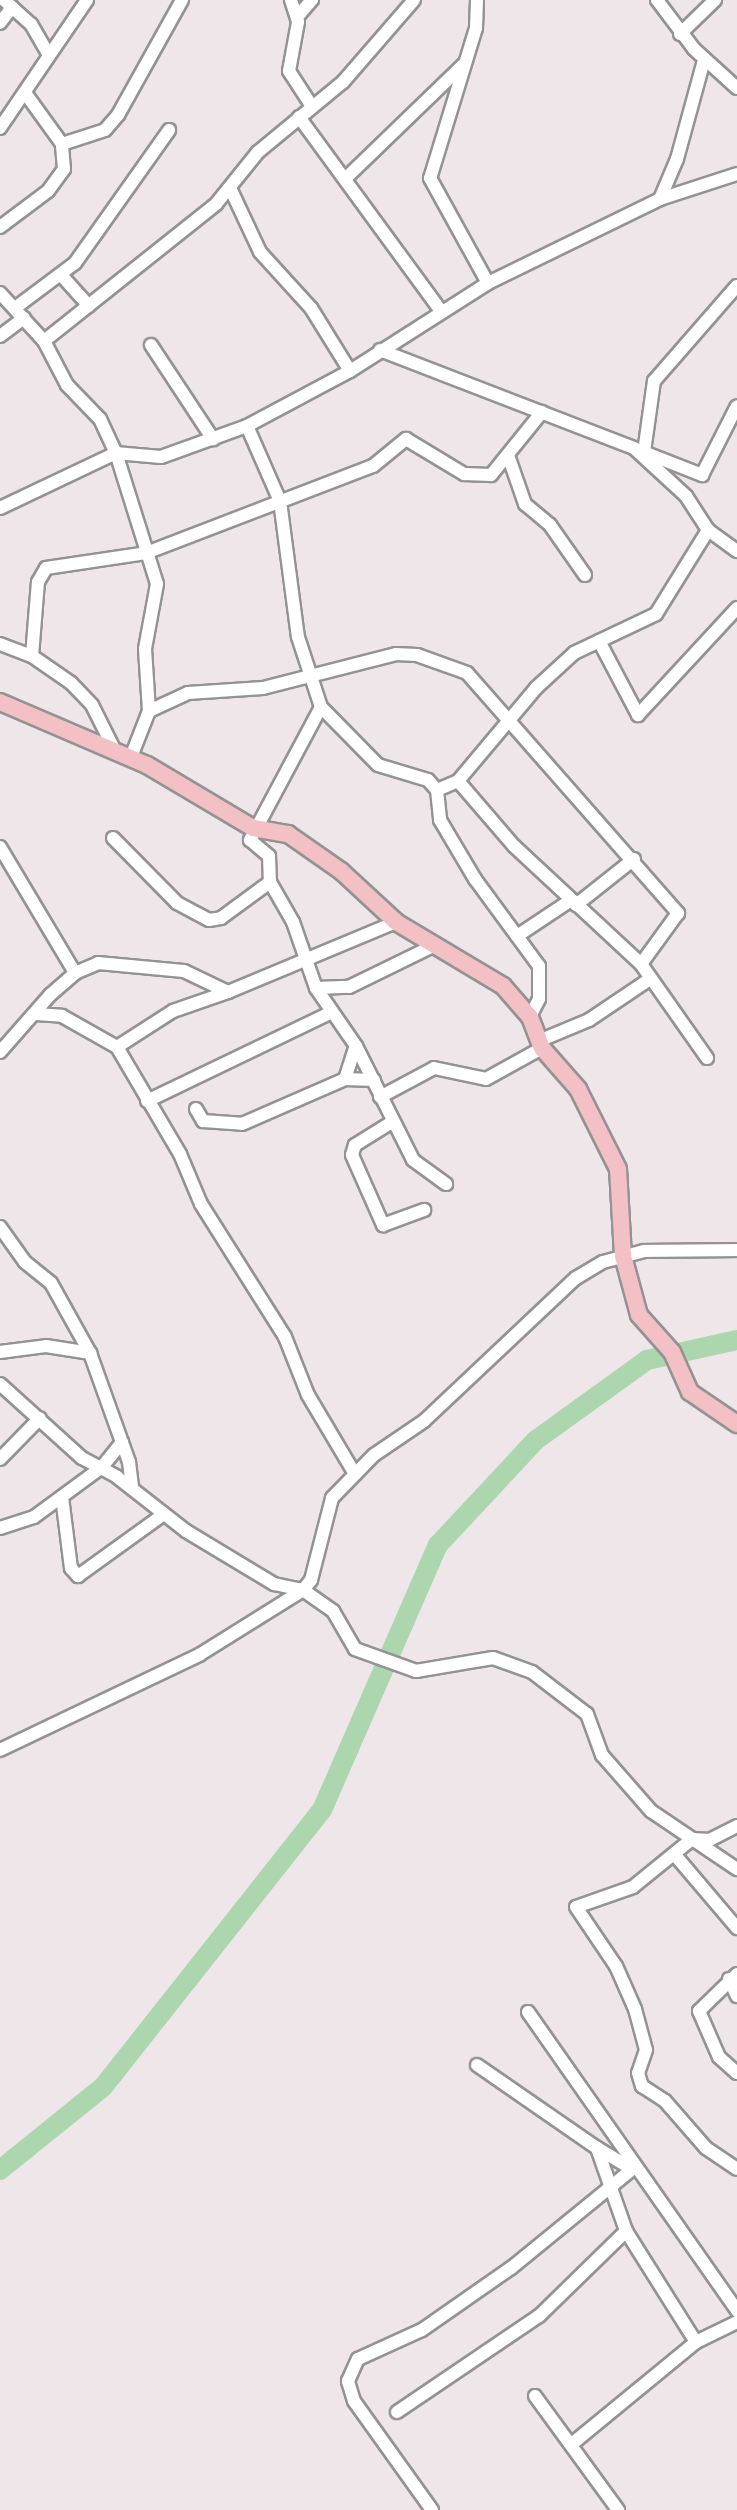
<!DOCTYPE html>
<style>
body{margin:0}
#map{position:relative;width:737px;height:2510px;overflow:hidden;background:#efe6ea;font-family:Overpass,sans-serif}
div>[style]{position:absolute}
.river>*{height:20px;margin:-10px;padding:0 10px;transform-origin:10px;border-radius:10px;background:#acd7ae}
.roads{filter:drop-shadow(2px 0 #939393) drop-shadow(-2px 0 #939393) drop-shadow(0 2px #939393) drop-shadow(0 -2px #939393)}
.street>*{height:12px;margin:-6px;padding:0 6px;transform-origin:6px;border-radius:6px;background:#fff}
.secondary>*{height:16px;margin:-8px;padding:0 8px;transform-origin:8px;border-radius:8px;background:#f3c0c6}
span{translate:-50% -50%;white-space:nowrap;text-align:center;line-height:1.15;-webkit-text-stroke:4.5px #fff;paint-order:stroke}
</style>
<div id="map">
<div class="river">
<i style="left:0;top:2170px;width:132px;rotate:-38.9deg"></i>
<i style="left:103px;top:2087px;width:353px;rotate:-51.7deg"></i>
<i style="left:322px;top:1810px;width:289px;rotate:-66.4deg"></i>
<i style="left:438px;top:1545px;width:144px;rotate:-47deg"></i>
<i style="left:536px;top:1440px;width:137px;rotate:-35.8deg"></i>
<i style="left:647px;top:1360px;width:92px;rotate:-12.5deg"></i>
</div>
<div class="roads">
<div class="street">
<i style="left:4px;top:0;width:36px;rotate:42deg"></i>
<i style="left:31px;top:24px;width:32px;rotate:60deg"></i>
<i style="left:291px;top:0;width:23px;rotate:72deg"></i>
<i style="left:298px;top:22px;width:50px;rotate:100.4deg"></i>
<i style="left:289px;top:71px;width:40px;rotate:57.1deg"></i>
<i style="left:477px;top:0;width:28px;rotate:92deg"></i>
<i style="left:476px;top:28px;width:157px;rotate:107deg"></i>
<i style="left:430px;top:178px;width:120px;rotate:61.1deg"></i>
<i style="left:657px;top:0;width:61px;rotate:52.9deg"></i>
<i style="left:694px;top:49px;width:58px;rotate:42.2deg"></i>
<i style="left:297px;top:17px;width:23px;rotate:-49deg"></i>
<i style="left:0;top:23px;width:20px;rotate:-53deg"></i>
<i style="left:680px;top:34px;width:49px;rotate:-44.2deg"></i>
<i style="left:299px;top:117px;width:239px;rotate:53.8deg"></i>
<i style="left:0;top:128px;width:155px;rotate:-55.8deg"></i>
<i style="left:62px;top:144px;width:45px;rotate:-18deg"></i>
<i style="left:105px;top:130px;width:20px;rotate:-49deg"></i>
<i style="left:118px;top:115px;width:132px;rotate:-60.9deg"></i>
<i style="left:347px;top:177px;width:163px;rotate:-44deg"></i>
<i style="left:231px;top:190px;width:68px;rotate:64.9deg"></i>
<i style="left:260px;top:252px;width:76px;rotate:47.7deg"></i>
<i style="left:311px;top:308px;width:74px;rotate:58.2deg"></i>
<i style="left:660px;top:199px;width:43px;rotate:-67deg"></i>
<i style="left:677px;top:159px;width:103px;rotate:-74.7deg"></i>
<i style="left:0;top:227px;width:60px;rotate:-36.9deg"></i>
<i style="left:48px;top:191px;width:27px;rotate:-54deg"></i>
<i style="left:64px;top:169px;width:25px;rotate:-95deg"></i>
<i style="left:62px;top:144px;width:62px;rotate:-125.8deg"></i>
<i style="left:62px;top:276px;width:40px;rotate:48deg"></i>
<i style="left:0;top:293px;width:65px;rotate:47.5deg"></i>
<i style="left:44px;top:341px;width:50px;rotate:62.4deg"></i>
<i style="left:67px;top:385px;width:47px;rotate:45.9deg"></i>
<i style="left:100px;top:419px;width:38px;rotate:65deg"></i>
<i style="left:116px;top:453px;width:137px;rotate:72.6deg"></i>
<i style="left:157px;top:584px;width:66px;rotate:100.5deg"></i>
<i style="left:145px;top:649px;width:62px;rotate:86.3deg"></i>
<i style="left:149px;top:711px;width:49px;rotate:111.4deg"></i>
<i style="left:15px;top:308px;width:75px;rotate:-36.9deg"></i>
<i style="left:75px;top:263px;width:163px;rotate:-54.7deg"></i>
<i style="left:0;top:336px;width:30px;rotate:-37deg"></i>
<i style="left:44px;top:341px;width:220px;rotate:-38.5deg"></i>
<i style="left:216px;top:204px;width:67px;rotate:-51.1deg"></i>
<i style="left:258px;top:152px;width:110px;rotate:-39.5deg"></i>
<i style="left:343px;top:82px;width:108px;rotate:-49.1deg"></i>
<i style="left:151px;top:345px;width:113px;rotate:56.6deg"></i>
<i style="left:380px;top:350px;width:272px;rotate:21.1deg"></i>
<i style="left:634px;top:448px;width:71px;rotate:42.7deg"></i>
<i style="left:686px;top:496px;width:40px;rotate:57.1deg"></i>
<i style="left:708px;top:530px;width:36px;rotate:36deg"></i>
<i style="left:247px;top:426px;width:82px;rotate:66.3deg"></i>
<i style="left:280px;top:501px;width:137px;rotate:82.5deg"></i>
<i style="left:298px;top:637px;width:74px;rotate:71.8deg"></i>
<i style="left:321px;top:707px;width:81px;rotate:45.5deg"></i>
<i style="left:378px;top:765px;width:52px;rotate:16.7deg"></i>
<i style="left:428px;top:780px;width:13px;rotate:48deg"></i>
<i style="left:437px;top:790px;width:30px;rotate:84deg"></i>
<i style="left:440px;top:820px;width:69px;rotate:59.3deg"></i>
<i style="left:475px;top:879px;width:108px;rotate:53.7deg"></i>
<i style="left:539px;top:966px;width:33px;rotate:90deg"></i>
<i style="left:539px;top:999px;width:20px;rotate:117deg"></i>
<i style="left:641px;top:451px;width:66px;rotate:21.5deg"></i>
<i style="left:702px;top:475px;width:77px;rotate:-63.1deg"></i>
<i style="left:644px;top:452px;width:72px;rotate:-82deg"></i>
<i style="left:654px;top:381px;width:126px;rotate:-48.9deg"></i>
<i style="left:509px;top:458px;width:49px;rotate:70.8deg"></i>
<i style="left:525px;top:504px;width:33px;rotate:40deg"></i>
<i style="left:550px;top:525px;width:61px;rotate:55deg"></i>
<i style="left:0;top:508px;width:128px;rotate:-25.4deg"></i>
<i style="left:116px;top:453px;width:45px;rotate:5.1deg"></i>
<i style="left:161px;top:457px;width:91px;rotate:-19.8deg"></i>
<i style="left:247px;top:426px;width:117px;rotate:-28.1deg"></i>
<i style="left:350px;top:371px;width:164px;rotate:-32.5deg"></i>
<i style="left:488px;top:283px;width:191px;rotate:-26deg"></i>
<i style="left:660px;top:199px;width:81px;rotate:-18deg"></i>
<i style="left:599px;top:641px;width:84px;rotate:62.2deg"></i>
<i style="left:638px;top:715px;width:146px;rotate:-47.2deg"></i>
<i style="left:0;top:644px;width:34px;rotate:21deg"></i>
<i style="left:32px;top:656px;width:47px;rotate:34.7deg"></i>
<i style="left:71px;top:683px;width:30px;rotate:46deg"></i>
<i style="left:92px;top:705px;width:51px;rotate:63.4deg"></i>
<i style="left:32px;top:656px;width:74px;rotate:-85.4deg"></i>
<i style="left:38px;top:582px;width:16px;rotate:-60deg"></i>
<i style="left:46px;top:568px;width:101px;rotate:-8.5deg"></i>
<i style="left:146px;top:553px;width:243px;rotate:-21deg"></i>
<i style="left:373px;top:466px;width:43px;rotate:-39.3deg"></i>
<i style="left:406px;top:439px;width:68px;rotate:31.1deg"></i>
<i style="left:464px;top:474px;width:27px;rotate:2deg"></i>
<i style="left:491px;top:475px;width:81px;rotate:-51deg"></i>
<i style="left:321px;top:707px;width:151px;rotate:118.1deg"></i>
<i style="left:250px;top:840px;width:25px;rotate:40deg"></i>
<i style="left:269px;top:856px;width:26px;rotate:88deg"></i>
<i style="left:270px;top:882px;width:46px;rotate:60.1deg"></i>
<i style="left:293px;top:922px;width:70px;rotate:70.8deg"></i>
<i style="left:316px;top:988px;width:70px;rotate:55.4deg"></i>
<i style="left:356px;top:1046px;width:127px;rotate:63.4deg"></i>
<i style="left:413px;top:1160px;width:41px;rotate:36deg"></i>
<i style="left:149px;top:711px;width:43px;rotate:-24.8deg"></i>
<i style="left:188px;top:693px;width:75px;rotate:-3.8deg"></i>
<i style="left:263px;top:688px;width:137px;rotate:-14.3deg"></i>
<i style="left:396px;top:654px;width:21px;rotate:3deg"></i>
<i style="left:417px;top:655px;width:53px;rotate:19.8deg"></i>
<i style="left:467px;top:673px;width:320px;rotate:48.7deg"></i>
<i style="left:678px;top:913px;width:63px;rotate:126deg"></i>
<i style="left:458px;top:781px;width:86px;rotate:49.3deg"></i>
<i style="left:514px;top:846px;width:173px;rotate:42.9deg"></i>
<i style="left:641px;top:964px;width:115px;rotate:54.9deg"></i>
<i style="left:437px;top:790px;width:23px;rotate:-23deg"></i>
<i style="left:458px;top:781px;width:121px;rotate:-50deg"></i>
<i style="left:536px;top:688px;width:52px;rotate:-42.6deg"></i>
<i style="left:574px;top:653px;width:91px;rotate:-25.4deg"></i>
<i style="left:656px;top:614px;width:99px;rotate:-58.2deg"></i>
<i style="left:113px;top:838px;width:91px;rotate:45.4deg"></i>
<i style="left:177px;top:903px;width:36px;rotate:28deg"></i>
<i style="left:209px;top:920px;width:12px;rotate:-9deg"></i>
<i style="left:221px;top:918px;width:61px;rotate:-36.3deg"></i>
<i style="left:0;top:847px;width:147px;rotate:59.2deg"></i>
<i style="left:576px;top:905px;width:74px;rotate:-38.4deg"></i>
<i style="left:517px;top:936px;width:65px;rotate:-33.7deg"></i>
<i style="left:316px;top:988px;width:33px;rotate:-2deg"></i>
<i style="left:349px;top:987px;width:96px;rotate:-26deg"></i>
<i style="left:36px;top:1014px;width:26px;rotate:4deg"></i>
<i style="left:62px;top:1016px;width:63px;rotate:29.4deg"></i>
<i style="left:117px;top:1047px;width:124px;rotate:59.5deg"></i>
<i style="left:180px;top:1154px;width:54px;rotate:67.2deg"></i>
<i style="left:201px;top:1204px;width:157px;rotate:57.7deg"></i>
<i style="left:285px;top:1337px;width:62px;rotate:68.4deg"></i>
<i style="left:308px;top:1395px;width:92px;rotate:59.3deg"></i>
<i style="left:541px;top:1040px;width:52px;rotate:-22.6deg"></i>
<i style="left:589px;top:1020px;width:73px;rotate:-33.9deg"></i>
<i style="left:117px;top:1047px;width:67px;rotate:-32.7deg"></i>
<i style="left:173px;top:1011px;width:58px;rotate:-19.1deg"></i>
<i style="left:0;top:1052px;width:76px;rotate:-48.7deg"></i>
<i style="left:50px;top:995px;width:33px;rotate:-41deg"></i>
<i style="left:75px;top:973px;width:25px;rotate:-23deg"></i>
<i style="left:98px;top:963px;width:86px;rotate:5.3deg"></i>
<i style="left:184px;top:971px;width:49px;rotate:25.5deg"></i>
<i style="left:228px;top:992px;width:182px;rotate:-22.6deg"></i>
<i style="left:345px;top:1079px;width:29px;rotate:2deg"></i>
<i style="left:380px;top:1097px;width:61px;rotate:-28.2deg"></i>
<i style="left:434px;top:1068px;width:53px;rotate:11.9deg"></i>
<i style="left:486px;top:1079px;width:64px;rotate:-29deg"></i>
<i style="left:147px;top:1101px;width:205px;rotate:-25.7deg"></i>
<i style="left:196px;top:1109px;width:14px;rotate:60deg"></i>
<i style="left:203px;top:1121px;width:39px;rotate:4deg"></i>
<i style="left:242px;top:1124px;width:112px;rotate:-23.6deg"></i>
<i style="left:345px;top:1079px;width:35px;rotate:-72deg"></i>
<i style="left:392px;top:1122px;width:44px;rotate:148.1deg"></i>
<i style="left:355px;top:1145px;width:10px;rotate:107deg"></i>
<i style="left:352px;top:1155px;width:77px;rotate:66.1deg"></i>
<i style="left:383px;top:1225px;width:44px;rotate:-20.1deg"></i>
<i style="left:0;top:1227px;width:43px;rotate:54.5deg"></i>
<i style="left:25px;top:1262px;width:33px;rotate:39deg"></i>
<i style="left:51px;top:1283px;width:80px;rotate:60.9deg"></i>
<i style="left:90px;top:1353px;width:116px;rotate:70.3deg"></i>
<i style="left:129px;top:1462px;width:25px;rotate:83deg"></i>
<i style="left:0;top:1352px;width:46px;rotate:-7.4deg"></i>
<i style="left:46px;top:1346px;width:45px;rotate:9deg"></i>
<i style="left:0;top:1384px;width:110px;rotate:42.1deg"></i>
<i style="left:82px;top:1458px;width:40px;rotate:28deg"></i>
<i style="left:117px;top:1477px;width:88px;rotate:38deg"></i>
<i style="left:186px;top:1531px;width:103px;rotate:31.1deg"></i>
<i style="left:274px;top:1584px;width:30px;rotate:12deg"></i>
<i style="left:303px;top:1590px;width:37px;rotate:35deg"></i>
<i style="left:333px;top:1611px;width:44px;rotate:59.9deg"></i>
<i style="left:355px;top:1649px;width:65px;rotate:19.8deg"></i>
<i style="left:416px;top:1671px;width:78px;rotate:-9.6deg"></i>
<i style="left:493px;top:1658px;width:41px;rotate:19.7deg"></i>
<i style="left:532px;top:1672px;width:69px;rotate:37.4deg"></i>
<i style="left:587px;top:1714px;width:44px;rotate:69.9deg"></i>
<i style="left:602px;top:1755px;width:74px;rotate:48.8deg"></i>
<i style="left:651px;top:1811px;width:104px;rotate:34deg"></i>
<i style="left:0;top:1459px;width:57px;rotate:-45.7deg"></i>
<i style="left:62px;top:1497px;width:72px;rotate:82.8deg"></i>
<i style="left:71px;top:1568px;width:11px;rotate:49deg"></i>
<i style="left:78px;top:1576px;width:106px;rotate:-35.8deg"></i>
<i style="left:0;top:1528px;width:36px;rotate:-18deg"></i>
<i style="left:34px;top:1517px;width:84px;rotate:-36.3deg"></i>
<i style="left:102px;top:1467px;width:32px;rotate:-51deg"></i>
<i style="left:0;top:1750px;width:221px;rotate:-25.5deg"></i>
<i style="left:199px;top:1655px;width:123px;rotate:-32deg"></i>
<i style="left:303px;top:1590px;width:13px;rotate:-51deg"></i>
<i style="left:311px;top:1580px;width:85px;rotate:-75.6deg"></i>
<i style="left:332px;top:1498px;width:60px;rotate:-45.7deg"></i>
<i style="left:374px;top:1455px;width:60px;rotate:-34.2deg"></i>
<i style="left:424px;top:1421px;width:209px;rotate:-43.3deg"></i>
<i style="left:576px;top:1278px;width:31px;rotate:-31deg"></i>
<i style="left:603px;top:1262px;width:42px;rotate:-15deg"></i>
<i style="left:644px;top:1251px;width:93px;rotate:-0.6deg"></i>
<i style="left:737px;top:1826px;width:30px;rotate:153deg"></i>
<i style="left:710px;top:1840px;width:18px;rotate:-177deg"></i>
<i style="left:692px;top:1839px;width:76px;rotate:140.9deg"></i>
<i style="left:633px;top:1887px;width:60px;rotate:160.7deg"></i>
<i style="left:576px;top:1907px;width:71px;rotate:55.9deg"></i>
<i style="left:616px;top:1966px;width:47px;rotate:66.2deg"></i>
<i style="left:635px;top:2009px;width:42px;rotate:75deg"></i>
<i style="left:646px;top:2050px;width:24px;rotate:109deg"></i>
<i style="left:638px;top:2073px;width:14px;rotate:73deg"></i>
<i style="left:642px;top:2086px;width:27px;rotate:33deg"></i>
<i style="left:665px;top:2101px;width:62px;rotate:48.9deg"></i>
<i style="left:706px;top:2148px;width:37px;rotate:34deg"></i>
<i style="left:675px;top:1855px;width:96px;rotate:49.7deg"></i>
<i style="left:737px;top:1974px;width:53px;rotate:135.8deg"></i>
<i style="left:699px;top:2011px;width:50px;rotate:66.5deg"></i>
<i style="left:719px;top:2057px;width:24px;rotate:42deg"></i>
<i style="left:729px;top:1979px;width:19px;rotate:65deg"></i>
<i style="left:528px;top:2012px;width:365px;rotate:55deg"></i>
<i style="left:477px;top:2065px;width:146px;rotate:34.7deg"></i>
<i style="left:597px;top:2148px;width:88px;rotate:70.7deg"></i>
<i style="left:626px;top:2231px;width:131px;rotate:57.8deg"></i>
<i style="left:597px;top:2148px;width:41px;rotate:31deg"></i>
<i style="left:535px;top:2396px;width:141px;rotate:53.9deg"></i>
<i style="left:397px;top:2412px;width:171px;rotate:-34.1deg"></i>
<i style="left:539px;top:2316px;width:122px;rotate:-44.3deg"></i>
<i style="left:573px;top:2443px;width:159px;rotate:-39.4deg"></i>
<i style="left:696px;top:2342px;width:46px;rotate:-26deg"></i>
<i style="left:432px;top:2510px;width:134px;rotate:-125.6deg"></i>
<i style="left:354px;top:2401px;width:21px;rotate:-107deg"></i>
<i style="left:348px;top:2381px;width:24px;rotate:-66deg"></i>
<i style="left:358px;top:2359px;width:70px;rotate:-24.4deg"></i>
<i style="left:422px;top:2330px;width:108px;rotate:-34.9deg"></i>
<i style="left:511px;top:2268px;width:160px;rotate:-39.2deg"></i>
</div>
<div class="secondary">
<i style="left:0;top:702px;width:160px;rotate:23.2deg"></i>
<i style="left:147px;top:765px;width:123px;rotate:30.7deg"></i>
<i style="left:253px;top:828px;width:36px;rotate:10deg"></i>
<i style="left:288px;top:834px;width:65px;rotate:34.9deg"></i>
<i style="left:341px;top:871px;width:75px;rotate:42.8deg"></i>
<i style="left:396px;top:922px;width:125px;rotate:30.9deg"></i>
<i style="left:503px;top:986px;width:41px;rotate:48.9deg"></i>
<i style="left:530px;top:1017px;width:33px;rotate:69deg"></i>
<i style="left:542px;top:1048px;width:55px;rotate:48.7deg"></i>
<i style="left:578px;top:1089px;width:89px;rotate:63.4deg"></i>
<i style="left:618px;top:1169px;width:87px;rotate:86.7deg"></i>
<i style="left:623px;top:1256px;width:61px;rotate:74.8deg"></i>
<i style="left:639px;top:1315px;width:50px;rotate:48.3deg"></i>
<i style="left:672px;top:1352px;width:44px;rotate:65.8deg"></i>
<i style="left:690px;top:1392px;width:57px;rotate:34.2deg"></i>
</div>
</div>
</div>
